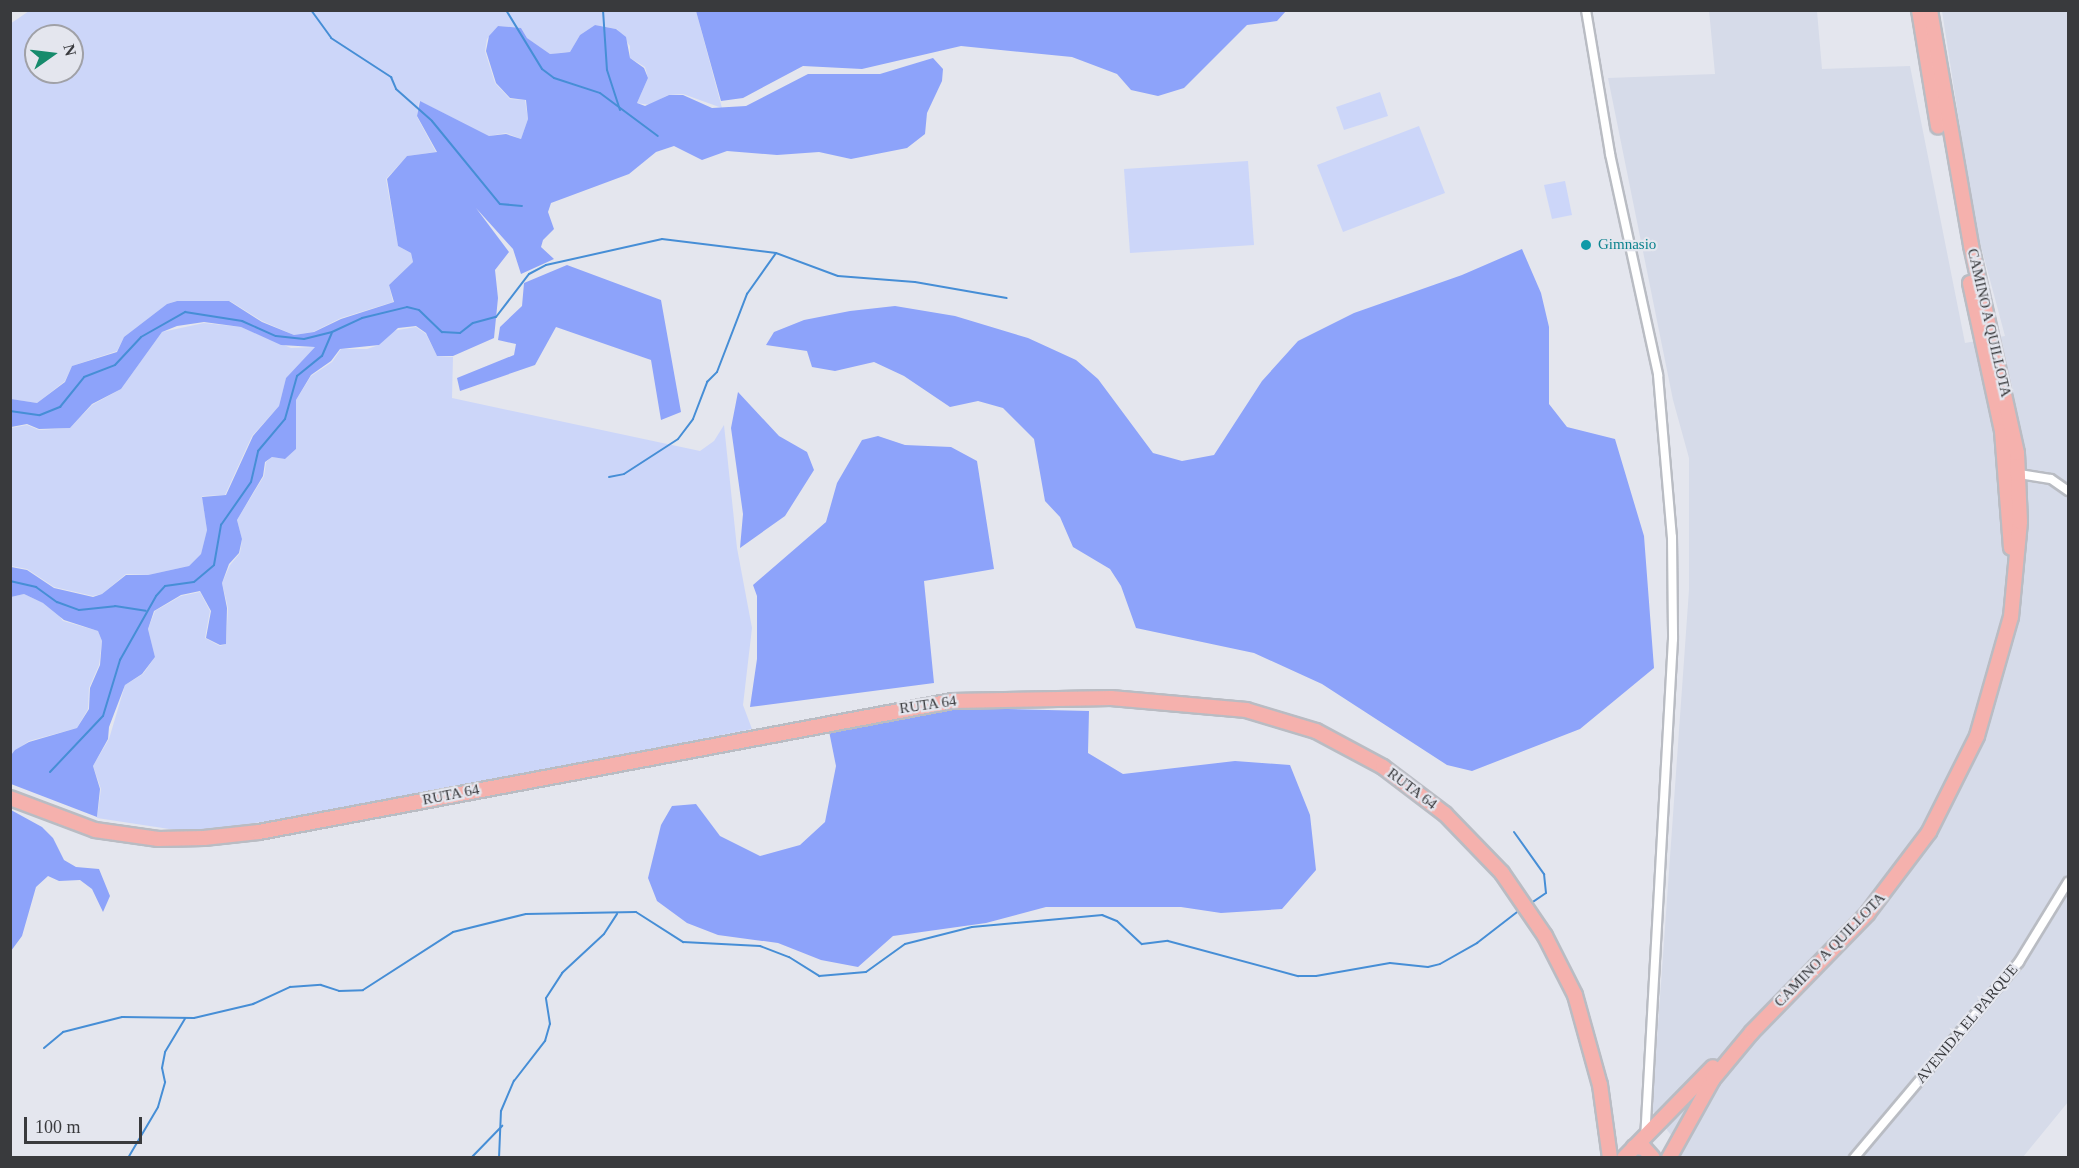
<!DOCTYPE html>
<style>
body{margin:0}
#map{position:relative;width:2079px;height:1168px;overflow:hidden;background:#e4e6ee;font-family:Georgia,serif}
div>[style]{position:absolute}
.built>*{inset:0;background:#d6dbe9}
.green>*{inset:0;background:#ccd6f9}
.forest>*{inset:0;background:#8da3fa}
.stream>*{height:2px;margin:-1px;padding:0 1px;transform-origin:1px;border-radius:1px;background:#468ed6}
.roads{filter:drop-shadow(2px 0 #b9bcc3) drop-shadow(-2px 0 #b9bcc3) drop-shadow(0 2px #b9bcc3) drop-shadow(0 -2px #b9bcc3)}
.street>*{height:8px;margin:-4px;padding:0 4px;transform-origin:4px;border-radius:4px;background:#fff}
.primary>*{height:14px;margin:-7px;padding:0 7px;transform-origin:7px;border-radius:7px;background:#f5b1ad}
.dots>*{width:16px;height:16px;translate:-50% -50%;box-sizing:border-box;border:3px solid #e4e6ee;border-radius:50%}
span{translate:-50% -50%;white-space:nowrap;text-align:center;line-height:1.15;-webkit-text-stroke:4.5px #e4e6ee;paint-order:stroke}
.culture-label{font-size:15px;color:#0d838f}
.left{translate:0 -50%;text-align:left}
.street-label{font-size:15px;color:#393a3d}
.frame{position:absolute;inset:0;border:12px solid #393a3d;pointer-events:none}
.north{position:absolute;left:24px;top:24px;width:60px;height:60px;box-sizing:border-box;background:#e4e6ee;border:2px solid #a0a1a7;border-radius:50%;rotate:76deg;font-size:16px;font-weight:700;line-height:24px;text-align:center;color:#393a3d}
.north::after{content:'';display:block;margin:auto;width:21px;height:27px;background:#168b6c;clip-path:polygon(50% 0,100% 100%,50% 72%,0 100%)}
.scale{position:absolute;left:24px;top:1117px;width:118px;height:27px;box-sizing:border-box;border:3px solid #393a3d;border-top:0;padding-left:8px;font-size:18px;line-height:21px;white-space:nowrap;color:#393a3d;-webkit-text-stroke:4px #e4e6ee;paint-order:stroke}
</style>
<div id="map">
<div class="built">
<i style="clip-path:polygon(1709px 10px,1817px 11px,1822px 69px,1910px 66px,1965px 343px,2005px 336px,1975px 224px,1942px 11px,2068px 11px,2068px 1102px,2023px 1157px,1681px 1157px,1683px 1151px,1652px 1110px,1689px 590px,1689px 458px,1673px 400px,1608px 78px,1715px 74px)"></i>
</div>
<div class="green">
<i style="clip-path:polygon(evenodd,29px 11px,696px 11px,722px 108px,683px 94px,668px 95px,650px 105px,637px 103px,648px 78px,645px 67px,630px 58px,630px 46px,617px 29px,595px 25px,580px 35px,570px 52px,550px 54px,527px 38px,521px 28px,498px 26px,487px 39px,485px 51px,495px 83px,510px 99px,525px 100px,528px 119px,521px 139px,506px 133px,489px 136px,419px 101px,417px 117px,436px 152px,407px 156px,386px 179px,398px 246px,411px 253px,413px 262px,389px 285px,393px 302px,341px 318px,313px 332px,294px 335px,262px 321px,230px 301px,176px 301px,167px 304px,124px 337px,117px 351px,72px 366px,65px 381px,37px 403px,10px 399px,10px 24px,29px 11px,36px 36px,72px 36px,72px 72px,36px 72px,36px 36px)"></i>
<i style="clip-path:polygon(1380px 92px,1388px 116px,1344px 130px,1336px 107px)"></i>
<i style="clip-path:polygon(1419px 126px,1445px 193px,1343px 232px,1317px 165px)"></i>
<i style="clip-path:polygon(1248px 161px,1254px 245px,1130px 253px,1124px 169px)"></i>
<i style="clip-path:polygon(1565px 181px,1572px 215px,1552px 219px,1544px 185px)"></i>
<i style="clip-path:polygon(204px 323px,241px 327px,291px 348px,315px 347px,286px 378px,279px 406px,252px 436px,225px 495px,202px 496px,207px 530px,201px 554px,189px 566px,148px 575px,126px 574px,102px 594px,93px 596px,54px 587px,27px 569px,11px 566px,11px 428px,27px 425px,39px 430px,70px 428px,92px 405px,121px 389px,162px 332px)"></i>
<i style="clip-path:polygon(416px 327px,426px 334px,437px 356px,453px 357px,452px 398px,700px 451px,714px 441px,724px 425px,737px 548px,752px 628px,743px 705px,752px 729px,320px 814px,189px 832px,97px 818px,101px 789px,93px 766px,109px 739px,125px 685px,143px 674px,155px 657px,148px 629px,155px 611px,181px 596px,200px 592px,210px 611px,205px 638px,220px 646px,226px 644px,228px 608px,222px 583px,230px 565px,240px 553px,242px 539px,237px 520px,264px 476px,266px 462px,272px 457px,285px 459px,296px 449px,296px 400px,311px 376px,332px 362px,341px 349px,367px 349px,379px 345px,392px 331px)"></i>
<i style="clip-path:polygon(24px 594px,54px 608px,63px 621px,98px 631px,102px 641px,99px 665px,89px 688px,88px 709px,77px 728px,29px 741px,11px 754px,11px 597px)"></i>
</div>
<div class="forest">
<i style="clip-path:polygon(696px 11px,696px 10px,1286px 11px,1277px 21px,1247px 25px,1184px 88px,1158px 96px,1131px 90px,1117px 74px,1072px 57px,961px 46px,862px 69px,803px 66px,743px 98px,721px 101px)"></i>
<i style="clip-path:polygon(595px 25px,616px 29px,626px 37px,630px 58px,644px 68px,648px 78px,637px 103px,645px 106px,669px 95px,683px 95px,712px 108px,746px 106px,808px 74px,880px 74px,933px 58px,943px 69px,942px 81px,927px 113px,925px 134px,907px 148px,851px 159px,819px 152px,777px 155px,727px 151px,702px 160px,674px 146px,656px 152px,629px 174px,551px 203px,548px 212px,554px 229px,543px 240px,541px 247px,554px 259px,521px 274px,513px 249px,476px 208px,509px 252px,495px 270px,498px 298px,494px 338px,453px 356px,437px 356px,426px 333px,416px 326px,398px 328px,379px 345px,340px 349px,331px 361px,311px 375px,296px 400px,296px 449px,285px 459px,272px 457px,265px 462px,263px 476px,237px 520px,242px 539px,239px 553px,229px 564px,222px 583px,227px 608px,226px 644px,220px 645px,206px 638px,211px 611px,200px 591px,181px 595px,154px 611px,148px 629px,155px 657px,142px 674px,125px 685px,109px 727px,108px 739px,93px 766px,100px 789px,97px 817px,11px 784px,11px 755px,15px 750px,29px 742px,77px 728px,89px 709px,90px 688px,100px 665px,102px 641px,98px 631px,64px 620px,43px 603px,24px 594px,11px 597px,11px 567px,27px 570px,54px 588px,93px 597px,102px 594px,126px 575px,148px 575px,189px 566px,201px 554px,207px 530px,202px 497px,226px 495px,253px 436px,279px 406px,286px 378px,315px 347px,281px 345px,241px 327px,204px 322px,177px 326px,162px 332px,121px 389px,92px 404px,70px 428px,39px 429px,27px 424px,11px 427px,11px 399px,37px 403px,65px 382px,72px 366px,117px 352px,124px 337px,167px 304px,177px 301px,229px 301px,262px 322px,294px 335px,314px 332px,341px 319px,394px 302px,389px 285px,413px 262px,411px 253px,398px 246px,387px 179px,407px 156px,437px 152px,417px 116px,420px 101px,489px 136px,506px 134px,521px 139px,528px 119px,526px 100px,510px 98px,496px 83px,486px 51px,489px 36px,498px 26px,521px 28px,527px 38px,550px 54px,561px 53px,570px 52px,580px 35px)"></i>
<i style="clip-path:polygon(1522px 249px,1541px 293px,1549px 327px,1549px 404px,1567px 427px,1615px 439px,1644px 536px,1654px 668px,1580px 729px,1472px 771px,1447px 765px,1322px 684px,1254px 653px,1136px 628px,1121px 586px,1110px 569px,1073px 547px,1060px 517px,1045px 501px,1034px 439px,1003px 408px,978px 401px,950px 407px,904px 376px,874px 362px,835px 371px,812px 367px,807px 351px,766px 345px,774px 332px,804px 320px,850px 311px,895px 306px,955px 316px,1028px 338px,1076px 360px,1098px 379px,1153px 453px,1182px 461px,1214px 455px,1262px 381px,1298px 341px,1354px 313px,1462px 275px)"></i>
<i style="clip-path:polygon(567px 265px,661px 300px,681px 412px,661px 420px,651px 360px,556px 327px,535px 365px,460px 391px,457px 378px,514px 355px,516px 344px,498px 340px,500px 327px,522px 306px,524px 283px)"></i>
<i style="clip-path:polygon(738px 392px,779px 436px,807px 452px,814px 470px,785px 516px,740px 548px,743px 514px,731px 428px)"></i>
<i style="clip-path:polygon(878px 436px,905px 445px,951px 447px,977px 461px,994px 569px,924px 581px,934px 683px,750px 707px,757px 659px,757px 596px,753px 585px,826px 522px,837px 483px,862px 440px)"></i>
<i style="clip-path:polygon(965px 708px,1089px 711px,1088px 753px,1123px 774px,1235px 761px,1290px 765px,1310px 815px,1316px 870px,1282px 909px,1221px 913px,1181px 907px,1046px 907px,986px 923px,893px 936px,858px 967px,821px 960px,778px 943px,718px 935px,687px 923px,657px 901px,648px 878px,661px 825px,672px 806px,696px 804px,720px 836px,760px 856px,800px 845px,825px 822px,836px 766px,828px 726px)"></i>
<i style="clip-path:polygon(11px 810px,42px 827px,53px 838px,64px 860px,76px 867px,99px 869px,110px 896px,103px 912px,92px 889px,80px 880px,59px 881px,48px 876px,36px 887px,22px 936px,11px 951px)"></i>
</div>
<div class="stream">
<i style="left:311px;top:10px;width:34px;rotate:54deg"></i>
<i style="left:331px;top:38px;width:72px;rotate:33deg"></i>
<i style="left:391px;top:77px;width:13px;rotate:67deg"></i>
<i style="left:396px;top:89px;width:48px;rotate:41.6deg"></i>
<i style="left:432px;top:121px;width:107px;rotate:50.7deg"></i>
<i style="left:500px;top:204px;width:22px;rotate:5deg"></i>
<i style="left:506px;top:10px;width:69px;rotate:58.6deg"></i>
<i style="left:542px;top:69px;width:15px;rotate:37deg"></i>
<i style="left:554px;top:78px;width:48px;rotate:18.1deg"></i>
<i style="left:600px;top:93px;width:72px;rotate:36.6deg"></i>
<i style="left:603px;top:10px;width:60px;rotate:86.2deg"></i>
<i style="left:607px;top:70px;width:42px;rotate:72deg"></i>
<i style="left:10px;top:411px;width:30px;rotate:8deg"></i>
<i style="left:40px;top:415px;width:22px;rotate:-22deg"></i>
<i style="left:60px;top:407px;width:38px;rotate:-51deg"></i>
<i style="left:84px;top:377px;width:33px;rotate:-21deg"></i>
<i style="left:115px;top:365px;width:38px;rotate:-47deg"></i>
<i style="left:141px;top:337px;width:51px;rotate:-29.6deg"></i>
<i style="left:185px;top:312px;width:58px;rotate:9deg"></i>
<i style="left:242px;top:321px;width:37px;rotate:24deg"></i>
<i style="left:276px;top:336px;width:28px;rotate:6deg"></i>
<i style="left:304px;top:339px;width:29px;rotate:-14deg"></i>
<i style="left:332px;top:332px;width:33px;rotate:-25deg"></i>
<i style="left:362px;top:318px;width:46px;rotate:-13.7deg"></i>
<i style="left:407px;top:307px;width:12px;rotate:14deg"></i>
<i style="left:419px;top:310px;width:32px;rotate:44deg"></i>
<i style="left:442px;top:332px;width:18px;rotate:3deg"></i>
<i style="left:460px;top:333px;width:16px;rotate:-38deg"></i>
<i style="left:473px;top:323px;width:24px;rotate:-15deg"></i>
<i style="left:496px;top:317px;width:54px;rotate:-52.5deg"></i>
<i style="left:529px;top:274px;width:19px;rotate:-28deg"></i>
<i style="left:546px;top:265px;width:119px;rotate:-12.6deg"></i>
<i style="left:662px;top:239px;width:115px;rotate:7deg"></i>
<i style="left:776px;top:253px;width:66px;rotate:20.4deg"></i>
<i style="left:838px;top:276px;width:77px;rotate:4.5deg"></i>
<i style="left:915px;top:282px;width:93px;rotate:9.9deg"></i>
<i style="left:609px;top:477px;width:15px;rotate:-11deg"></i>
<i style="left:624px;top:474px;width:64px;rotate:-32.9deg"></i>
<i style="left:678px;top:439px;width:25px;rotate:-53deg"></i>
<i style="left:693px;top:419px;width:40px;rotate:-69deg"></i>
<i style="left:707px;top:382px;width:14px;rotate:-45deg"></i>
<i style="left:717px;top:372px;width:84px;rotate:-69deg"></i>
<i style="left:747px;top:294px;width:50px;rotate:-54.7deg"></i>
<i style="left:10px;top:581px;width:27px;rotate:13deg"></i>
<i style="left:36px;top:587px;width:26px;rotate:36deg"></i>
<i style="left:57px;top:602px;width:23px;rotate:20deg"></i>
<i style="left:79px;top:610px;width:36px;rotate:-6deg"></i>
<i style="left:115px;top:606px;width:31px;rotate:9deg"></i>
<i style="left:50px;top:772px;width:77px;rotate:-46.6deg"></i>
<i style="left:103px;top:716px;width:59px;rotate:-73.1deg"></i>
<i style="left:120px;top:660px;width:73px;rotate:-60.6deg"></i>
<i style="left:156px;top:596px;width:13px;rotate:-48deg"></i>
<i style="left:165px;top:586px;width:29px;rotate:-8deg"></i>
<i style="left:194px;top:582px;width:26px;rotate:-40deg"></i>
<i style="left:214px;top:565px;width:41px;rotate:-80.1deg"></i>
<i style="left:221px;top:525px;width:52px;rotate:-55.1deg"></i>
<i style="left:251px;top:482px;width:32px;rotate:-77deg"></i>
<i style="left:258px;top:451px;width:42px;rotate:-49.8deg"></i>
<i style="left:285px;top:419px;width:45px;rotate:-74.4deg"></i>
<i style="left:297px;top:376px;width:32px;rotate:-39deg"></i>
<i style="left:322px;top:356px;width:25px;rotate:-67deg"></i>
<i style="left:1514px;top:832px;width:52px;rotate:54.5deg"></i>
<i style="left:1544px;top:874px;width:19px;rotate:84deg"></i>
<i style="left:1546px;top:893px;width:22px;rotate:146deg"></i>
<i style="left:44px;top:1048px;width:25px;rotate:-40deg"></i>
<i style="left:63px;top:1032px;width:61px;rotate:-14.3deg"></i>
<i style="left:122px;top:1017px;width:72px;rotate:0.8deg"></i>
<i style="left:194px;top:1018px;width:61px;rotate:-13.3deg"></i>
<i style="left:253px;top:1004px;width:41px;rotate:-24.7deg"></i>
<i style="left:290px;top:987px;width:31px;rotate:-4deg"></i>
<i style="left:321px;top:985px;width:19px;rotate:18deg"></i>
<i style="left:339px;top:991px;width:24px;rotate:-2deg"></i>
<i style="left:363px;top:990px;width:107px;rotate:-32.8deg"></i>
<i style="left:453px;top:932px;width:75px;rotate:-13.9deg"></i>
<i style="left:526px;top:914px;width:110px;rotate:-1deg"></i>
<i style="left:636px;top:912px;width:56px;rotate:32.6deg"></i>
<i style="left:683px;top:942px;width:77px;rotate:3deg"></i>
<i style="left:760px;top:946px;width:31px;rotate:21deg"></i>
<i style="left:789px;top:957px;width:36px;rotate:32deg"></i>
<i style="left:819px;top:976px;width:47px;rotate:-4.9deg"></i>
<i style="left:866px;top:972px;width:48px;rotate:-35.7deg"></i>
<i style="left:905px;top:944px;width:69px;rotate:-14.2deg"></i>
<i style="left:972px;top:927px;width:131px;rotate:-5.3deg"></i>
<i style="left:1102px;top:915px;width:16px;rotate:22deg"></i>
<i style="left:1117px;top:921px;width:34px;rotate:43deg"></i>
<i style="left:1142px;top:944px;width:26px;rotate:-7deg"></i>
<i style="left:1168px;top:941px;width:135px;rotate:15.1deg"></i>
<i style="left:1298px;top:976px;width:18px"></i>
<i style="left:1316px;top:976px;width:75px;rotate:-10deg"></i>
<i style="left:1390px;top:963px;width:38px;rotate:6deg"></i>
<i style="left:1428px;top:967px;width:12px;rotate:-14deg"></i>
<i style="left:1440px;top:964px;width:43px;rotate:-29.6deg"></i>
<i style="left:1477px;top:943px;width:56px;rotate:-37.7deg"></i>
<i style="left:128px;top:1158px;width:59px;rotate:-59.5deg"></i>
<i style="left:158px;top:1107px;width:26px;rotate:-74deg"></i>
<i style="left:165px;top:1082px;width:14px;rotate:-102deg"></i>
<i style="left:162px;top:1068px;width:16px;rotate:-79deg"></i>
<i style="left:165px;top:1052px;width:39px;rotate:-59deg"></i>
<i style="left:471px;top:1158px;width:45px;rotate:-45.9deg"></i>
<i style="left:499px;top:1158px;width:47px;rotate:-87.6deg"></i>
<i style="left:501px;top:1111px;width:33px;rotate:-67deg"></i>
<i style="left:514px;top:1081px;width:51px;rotate:-52.2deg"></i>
<i style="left:545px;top:1041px;width:18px;rotate:-74deg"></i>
<i style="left:550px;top:1024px;width:26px;rotate:-99deg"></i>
<i style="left:546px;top:998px;width:30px;rotate:-57deg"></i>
<i style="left:562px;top:973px;width:57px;rotate:-42.9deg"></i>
<i style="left:604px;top:934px;width:24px;rotate:-57deg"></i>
</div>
<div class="roads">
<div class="street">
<i style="left:1586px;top:10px;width:146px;rotate:80.5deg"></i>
<i style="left:1610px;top:154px;width:226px;rotate:77.7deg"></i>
<i style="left:1658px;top:375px;width:163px;rotate:85.1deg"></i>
<i style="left:1672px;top:537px;width:102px;rotate:89.4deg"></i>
<i style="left:1673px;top:639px;width:498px;rotate:93.2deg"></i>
<i style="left:2013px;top:473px;width:38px;rotate:9deg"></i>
<i style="left:2051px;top:479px;width:21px;rotate:35deg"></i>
<i style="left:1854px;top:1158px;width:256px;rotate:-49.9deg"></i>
<i style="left:2019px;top:962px;width:94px;rotate:-58.5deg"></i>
</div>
<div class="primary">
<i style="left:1919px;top:10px;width:118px;rotate:80.7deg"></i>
<i style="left:1970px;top:283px;width:151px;rotate:77.8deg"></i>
<i style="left:2002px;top:431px;width:117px;rotate:85.6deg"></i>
<i style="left:10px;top:798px;width:91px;rotate:20.6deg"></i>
<i style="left:95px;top:830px;width:64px;rotate:8.1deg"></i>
<i style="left:158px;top:839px;width:46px;rotate:-1.2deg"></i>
<i style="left:204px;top:838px;width:55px;rotate:-6.2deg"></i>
<i style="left:259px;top:832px;width:705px;rotate:-10.7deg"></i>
<i style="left:952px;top:701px;width:159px;rotate:-1.1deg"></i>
<i style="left:1111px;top:698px;width:136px;rotate:5.1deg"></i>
<i style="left:1246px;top:710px;width:73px;rotate:16.7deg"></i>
<i style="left:1316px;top:731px;width:76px;rotate:28.2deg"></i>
<i style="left:1383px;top:767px;width:78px;rotate:37.2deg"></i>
<i style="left:1445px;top:814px;width:82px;rotate:46deg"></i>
<i style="left:1502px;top:873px;width:76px;rotate:55.7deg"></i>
<i style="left:1545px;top:936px;width:66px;rotate:63deg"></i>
<i style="left:1575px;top:995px;width:93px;rotate:74.5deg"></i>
<i style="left:1600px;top:1085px;width:74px;rotate:82.2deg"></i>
<i style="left:1634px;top:1147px;width:10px;rotate:6deg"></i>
<i style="left:1644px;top:1148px;width:13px;rotate:48deg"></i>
<i style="left:1624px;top:1158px;width:127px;rotate:-45.6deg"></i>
<i style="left:1669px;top:1158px;width:90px;rotate:-60.9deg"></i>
<i style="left:1713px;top:1079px;width:61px;rotate:-50.3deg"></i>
<i style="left:1752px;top:1032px;width:165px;rotate:-45.7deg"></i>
<i style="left:1867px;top:914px;width:103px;rotate:-52.9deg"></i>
<i style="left:1929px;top:832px;width:107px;rotate:-63.4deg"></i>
<i style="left:1977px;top:736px;width:124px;rotate:-74.1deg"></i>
<i style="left:2011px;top:617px;width:95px;rotate:-84.6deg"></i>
<i style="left:2020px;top:522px;width:69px;rotate:-92.5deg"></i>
<i style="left:2017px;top:453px;width:213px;rotate:-102.5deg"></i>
<i style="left:1971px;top:245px;width:239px;rotate:-99.9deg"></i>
</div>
</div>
<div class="dots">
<i style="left:1586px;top:245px;background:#0f9aa8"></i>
</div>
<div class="culture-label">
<span class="left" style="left:1598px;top:245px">Gimnasio</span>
</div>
<div class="street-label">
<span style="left:1989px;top:323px;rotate:77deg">CAMINO A QUILLOTA</span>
<span style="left:928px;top:705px;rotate:-8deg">RUTA 64</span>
<span style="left:1412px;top:789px;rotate:37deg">RUTA 64</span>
<span style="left:451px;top:795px;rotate:-11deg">RUTA 64</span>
<span style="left:1830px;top:950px;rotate:-46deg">CAMINO A QUILLOTA</span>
<span style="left:1967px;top:1024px;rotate:-50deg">AVENIDA EL PARQUE</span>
</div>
<div class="frame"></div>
<div class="north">N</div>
<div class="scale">100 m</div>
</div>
